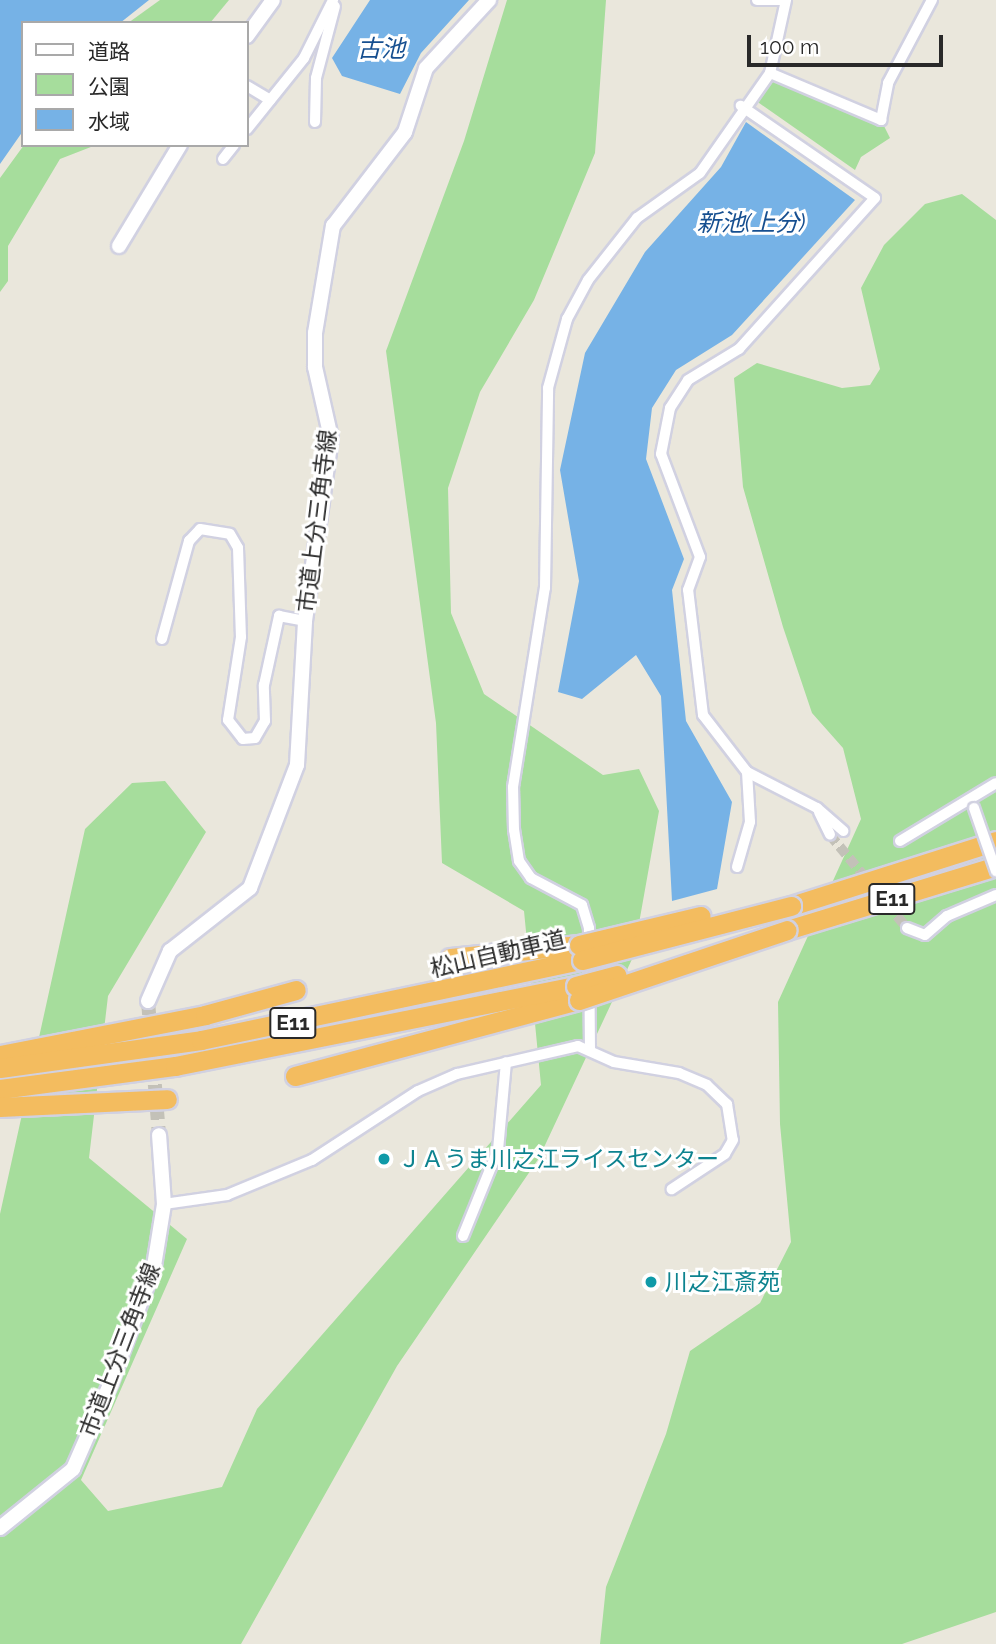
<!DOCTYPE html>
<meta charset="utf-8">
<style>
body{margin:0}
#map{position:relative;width:996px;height:1644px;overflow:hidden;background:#eae7dc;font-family:Raleway,"Noto Sans JP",sans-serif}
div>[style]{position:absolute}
.green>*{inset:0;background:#a6dd9c}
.water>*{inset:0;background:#76b2e6}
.minor-tunnel>*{height:10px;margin-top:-5px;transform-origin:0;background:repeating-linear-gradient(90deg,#c3c1b8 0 10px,transparent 0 15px)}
.tertiary-tunnel>*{height:14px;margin-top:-7px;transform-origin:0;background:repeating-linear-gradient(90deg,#c3c1b8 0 14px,transparent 0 21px)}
.roads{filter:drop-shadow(2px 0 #d1d1e1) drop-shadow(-2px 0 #d1d1e1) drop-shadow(0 2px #d1d1e1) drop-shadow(0 -2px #d1d1e1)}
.minor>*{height:10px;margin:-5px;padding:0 5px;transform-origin:5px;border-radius:5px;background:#fff}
.tertiary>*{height:14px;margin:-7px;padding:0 7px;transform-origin:7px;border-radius:7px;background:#fff}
.motorway>*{height:19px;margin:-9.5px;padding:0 9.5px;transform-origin:9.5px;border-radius:9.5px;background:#f3bc5f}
.bridges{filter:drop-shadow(2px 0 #d1d1e1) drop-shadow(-2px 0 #d1d1e1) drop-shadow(0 2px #d1d1e1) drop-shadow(0 -2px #d1d1e1)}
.minor-bridge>*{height:10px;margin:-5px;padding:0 5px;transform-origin:5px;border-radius:5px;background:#fff}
.motorway-bridge>*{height:19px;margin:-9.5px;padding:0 9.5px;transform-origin:9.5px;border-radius:9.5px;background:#f3bc5f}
.dots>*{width:19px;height:19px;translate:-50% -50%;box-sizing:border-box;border:4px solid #fff;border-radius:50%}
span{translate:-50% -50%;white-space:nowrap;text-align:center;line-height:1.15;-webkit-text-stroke:6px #fff;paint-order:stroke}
.shield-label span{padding:2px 5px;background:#fff;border:2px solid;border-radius:5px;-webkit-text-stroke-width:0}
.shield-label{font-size:21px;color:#292929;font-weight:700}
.street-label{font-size:23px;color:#292929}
.culture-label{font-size:23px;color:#0d838f}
.left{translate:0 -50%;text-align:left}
.water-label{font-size:24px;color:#164f90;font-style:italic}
.legend{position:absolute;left:21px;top:21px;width:228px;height:126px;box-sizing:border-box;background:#fff;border:2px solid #a9a9a9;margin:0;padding:9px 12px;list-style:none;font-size:21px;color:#292929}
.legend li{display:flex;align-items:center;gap:14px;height:35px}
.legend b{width:35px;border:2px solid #a9a9a9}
.scale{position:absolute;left:747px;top:35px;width:196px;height:32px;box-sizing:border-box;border:4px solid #292929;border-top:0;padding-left:9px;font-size:21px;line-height:24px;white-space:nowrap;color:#292929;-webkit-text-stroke:5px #fff;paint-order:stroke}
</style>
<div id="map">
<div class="green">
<i style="clip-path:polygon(160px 0,229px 0,210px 23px,128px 23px)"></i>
<i style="clip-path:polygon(507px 0,606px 0,595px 153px,534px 300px,480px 392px,448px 488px,451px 613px,484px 694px,603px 775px,639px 769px,659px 811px,633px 957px,539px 1158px,397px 1366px,241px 1644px,0 1644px,0 1214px,85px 829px,132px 783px,165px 781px,206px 832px,108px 996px,89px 1158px,187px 1239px,81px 1480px,108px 1511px,222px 1487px,257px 1409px,541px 1085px,524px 911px,442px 863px,436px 723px,386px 351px,464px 141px)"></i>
<i style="clip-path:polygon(772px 76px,882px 122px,890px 138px,861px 157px,855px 170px,752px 98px)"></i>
<i style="clip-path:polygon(24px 145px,96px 145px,60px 159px,8px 246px,8px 281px,0 292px,0 178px)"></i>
<i style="clip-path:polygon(962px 194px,996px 220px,996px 1612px,902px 1644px,600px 1644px,606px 1587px,666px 1434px,690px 1351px,760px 1303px,791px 1242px,780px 1124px,778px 1002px,861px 819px,843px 748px,812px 713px,783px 627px,743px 487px,734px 378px,757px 363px,842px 388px,870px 385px,880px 369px,861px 288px,884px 245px,925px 204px)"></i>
</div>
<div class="water">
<i style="clip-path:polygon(0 0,149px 0,120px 23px,23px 23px,23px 131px,0 164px)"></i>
<i style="clip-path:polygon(370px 0,469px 0,421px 53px,400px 94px,342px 76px,332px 58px)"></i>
<i style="clip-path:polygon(746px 122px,855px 200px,732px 335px,676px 370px,652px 408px,646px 459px,684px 559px,672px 590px,686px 721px,732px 802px,717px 889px,672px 901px,661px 696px,636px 655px,582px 699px,558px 692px,579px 581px,560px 470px,585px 353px,645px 252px,721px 167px)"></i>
</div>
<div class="minor-tunnel">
<i style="left:830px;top:835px;width:121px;rotate:50.4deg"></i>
</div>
<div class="tertiary-tunnel">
<i style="left:148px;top:1001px;width:134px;rotate:85.3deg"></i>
</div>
<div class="roads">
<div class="minor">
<i style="left:757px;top:0;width:26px"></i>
<i style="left:770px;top:73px;width:121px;rotate:22.9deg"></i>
<i style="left:881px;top:120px;width:38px;rotate:-79deg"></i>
<i style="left:888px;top:83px;width:94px;rotate:-62.1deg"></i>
<i style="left:247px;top:86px;width:27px;rotate:31deg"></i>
<i style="left:315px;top:122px;width:44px;rotate:-88.7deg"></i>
<i style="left:316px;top:78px;width:74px;rotate:-75.2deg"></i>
<i style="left:247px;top:129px;width:91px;rotate:-51.2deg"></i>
<i style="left:304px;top:58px;width:65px;rotate:-63.4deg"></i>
<i style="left:223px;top:159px;width:18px;rotate:-52deg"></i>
<i style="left:162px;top:639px;width:102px;rotate:-74.6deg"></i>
<i style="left:189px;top:541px;width:16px;rotate:-47deg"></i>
<i style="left:200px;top:529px;width:30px;rotate:9deg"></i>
<i style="left:230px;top:534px;width:16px;rotate:60deg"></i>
<i style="left:238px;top:548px;width:89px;rotate:88.1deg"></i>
<i style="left:241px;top:637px;width:84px;rotate:98.9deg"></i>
<i style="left:228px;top:720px;width:24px;rotate:52deg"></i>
<i style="left:243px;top:739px;width:12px;rotate:-5deg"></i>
<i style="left:255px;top:738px;width:20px;rotate:-60deg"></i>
<i style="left:265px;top:721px;width:36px;rotate:-92deg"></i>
<i style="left:264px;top:685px;width:71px;rotate:-77.7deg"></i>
<i style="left:279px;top:616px;width:26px;rotate:11deg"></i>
<i style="left:747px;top:772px;width:79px;rotate:27.2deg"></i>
<i style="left:817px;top:808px;width:35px;rotate:41deg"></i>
<i style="left:819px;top:812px;width:25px;rotate:64deg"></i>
<i style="left:900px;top:841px;width:112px;rotate:-31.1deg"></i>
<i style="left:737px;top:867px;width:47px;rotate:-73.9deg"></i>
<i style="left:750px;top:822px;width:50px;rotate:-93.4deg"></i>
<i style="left:747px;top:772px;width:72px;rotate:-127.7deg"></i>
<i style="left:703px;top:715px;width:126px;rotate:-96.8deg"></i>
<i style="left:688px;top:590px;width:35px;rotate:-70deg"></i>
<i style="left:700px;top:557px;width:110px;rotate:-110.7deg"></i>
<i style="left:661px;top:454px;width:47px;rotate:-78.9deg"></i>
<i style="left:670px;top:408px;width:33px;rotate:-57deg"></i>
<i style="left:688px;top:380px;width:60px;rotate:-31.3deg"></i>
<i style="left:739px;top:349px;width:203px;rotate:-48deg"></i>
<i style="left:875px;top:198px;width:163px;rotate:-145.5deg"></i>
<i style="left:907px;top:928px;width:19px;rotate:21deg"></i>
<i style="left:925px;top:935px;width:29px;rotate:-41deg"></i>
<i style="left:947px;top:916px;width:53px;rotate:-23.2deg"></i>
<i style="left:590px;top:1051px;width:123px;rotate:-90.5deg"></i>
<i style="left:589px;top:928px;width:24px;rotate:-107deg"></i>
<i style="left:582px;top:905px;width:58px;rotate:-152.1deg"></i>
<i style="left:531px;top:878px;width:21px;rotate:-125deg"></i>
<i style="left:519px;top:861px;width:31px;rotate:-99deg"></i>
<i style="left:514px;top:830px;width:43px;rotate:-91.3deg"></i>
<i style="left:513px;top:787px;width:202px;rotate:-80.9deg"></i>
<i style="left:545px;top:588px;width:200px;rotate:-89.1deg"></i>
<i style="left:548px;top:388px;width:72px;rotate:-74.6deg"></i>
<i style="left:567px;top:319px;width:44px;rotate:-61.7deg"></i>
<i style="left:588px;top:280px;width:79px;rotate:-51.7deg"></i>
<i style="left:637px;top:218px;width:77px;rotate:-35.5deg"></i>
<i style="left:700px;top:173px;width:122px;rotate:-55deg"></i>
<i style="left:770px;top:73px;width:75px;rotate:-77.6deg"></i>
<i style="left:164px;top:1204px;width:64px;rotate:-8.1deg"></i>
<i style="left:227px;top:1195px;width:92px;rotate:-22.4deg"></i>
<i style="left:312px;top:1160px;width:126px;rotate:-33.1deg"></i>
<i style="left:418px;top:1091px;width:43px;rotate:-23.6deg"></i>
<i style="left:457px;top:1074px;width:124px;rotate:-13deg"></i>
<i style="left:578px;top:1046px;width:39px;rotate:24deg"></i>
<i style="left:614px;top:1062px;width:66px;rotate:9.6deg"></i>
<i style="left:679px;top:1073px;width:30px;rotate:23deg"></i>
<i style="left:707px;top:1085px;width:28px;rotate:44deg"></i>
<i style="left:727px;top:1104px;width:36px;rotate:81deg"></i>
<i style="left:733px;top:1140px;width:16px;rotate:120deg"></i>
<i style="left:725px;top:1154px;width:64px;rotate:146.6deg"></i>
<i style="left:463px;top:1236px;width:93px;rotate:-67.9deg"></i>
<i style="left:498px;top:1150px;width:88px;rotate:-84.8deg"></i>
</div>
<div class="tertiary">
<i style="left:247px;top:36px;width:44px;rotate:-54.2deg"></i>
<i style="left:119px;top:246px;width:118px;rotate:-58.9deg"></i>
<i style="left:148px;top:1001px;width:55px;rotate:-66.3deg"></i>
<i style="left:170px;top:951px;width:102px;rotate:-38.2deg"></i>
<i style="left:250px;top:888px;width:132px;rotate:-69.1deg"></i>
<i style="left:297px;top:765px;width:144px;rotate:-86.8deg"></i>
<i style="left:305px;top:621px;width:185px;rotate:-81.9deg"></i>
<i style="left:331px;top:438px;width:73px;rotate:-102.7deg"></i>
<i style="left:315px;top:367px;width:34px;rotate:-90deg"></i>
<i style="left:315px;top:333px;width:109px;rotate:-80.5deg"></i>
<i style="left:333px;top:226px;width:118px;rotate:-52.5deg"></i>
<i style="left:405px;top:132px;width:67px;rotate:-71.8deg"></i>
<i style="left:426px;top:68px;width:93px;rotate:-47.2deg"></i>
<i style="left:0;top:1528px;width:94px;rotate:-38.9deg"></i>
<i style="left:73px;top:1469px;width:95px;rotate:-66.4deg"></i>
<i style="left:111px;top:1382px;width:124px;rotate:-69.7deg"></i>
<i style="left:154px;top:1266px;width:63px;rotate:-80.8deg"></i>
<i style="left:164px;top:1204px;width:69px;rotate:-94.1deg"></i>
</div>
<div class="motorway">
<i style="left:791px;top:906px;width:215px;rotate:-17.6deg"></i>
<i style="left:787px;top:930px;width:219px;rotate:-17deg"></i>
<i style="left:450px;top:958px;width:130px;rotate:-5.8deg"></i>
<i style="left:0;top:1055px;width:209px;rotate:-11deg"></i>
<i style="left:205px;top:1015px;width:94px;rotate:-15.4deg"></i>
<i style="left:0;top:1068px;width:203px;rotate:-7.9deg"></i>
<i style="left:201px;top:1040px;width:389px;rotate:-11.9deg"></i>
<i style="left:295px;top:1076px;width:294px;rotate:-15deg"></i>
<i style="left:0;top:1089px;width:177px;rotate:-7.5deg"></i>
<i style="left:175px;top:1066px;width:409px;rotate:-11.3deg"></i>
<i style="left:0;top:1107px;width:167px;rotate:-2.7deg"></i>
</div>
</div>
<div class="bridges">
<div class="minor-bridge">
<i style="left:974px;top:808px;width:67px;rotate:70.8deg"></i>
</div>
<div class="motorway-bridge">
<i style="left:579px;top:945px;width:125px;rotate:-13.4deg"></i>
<i style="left:582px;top:960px;width:216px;rotate:-14.5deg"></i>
<i style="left:576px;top:986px;width:42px;rotate:-15deg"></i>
<i style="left:579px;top:1000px;width:219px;rotate:-18.6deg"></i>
</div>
</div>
<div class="dots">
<i style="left:384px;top:1159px;background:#0f9aa8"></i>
<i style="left:651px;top:1282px;background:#0f9aa8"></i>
</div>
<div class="shield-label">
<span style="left:892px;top:899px">E11</span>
<span style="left:293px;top:1023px">E11</span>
</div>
<div class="street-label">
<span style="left:317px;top:521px;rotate:-83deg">市道上分三角寺線</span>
<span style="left:498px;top:954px;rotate:-13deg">松山自動車道</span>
<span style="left:120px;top:1350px;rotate:-69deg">市道上分三角寺線</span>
</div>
<div class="culture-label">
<span class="left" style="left:398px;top:1159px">ＪＡうま川之江ライスセンター</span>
<span class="left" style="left:665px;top:1282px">川之江斎苑</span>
</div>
<div class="water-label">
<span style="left:381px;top:49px">古池</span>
<span style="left:751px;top:223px">新池(上分)</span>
</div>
<ul class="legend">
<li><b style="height:9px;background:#fff"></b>道路</li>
<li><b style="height:19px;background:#a6dd9c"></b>公園</li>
<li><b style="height:19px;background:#76b2e6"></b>水域</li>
</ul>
<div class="scale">100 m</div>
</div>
